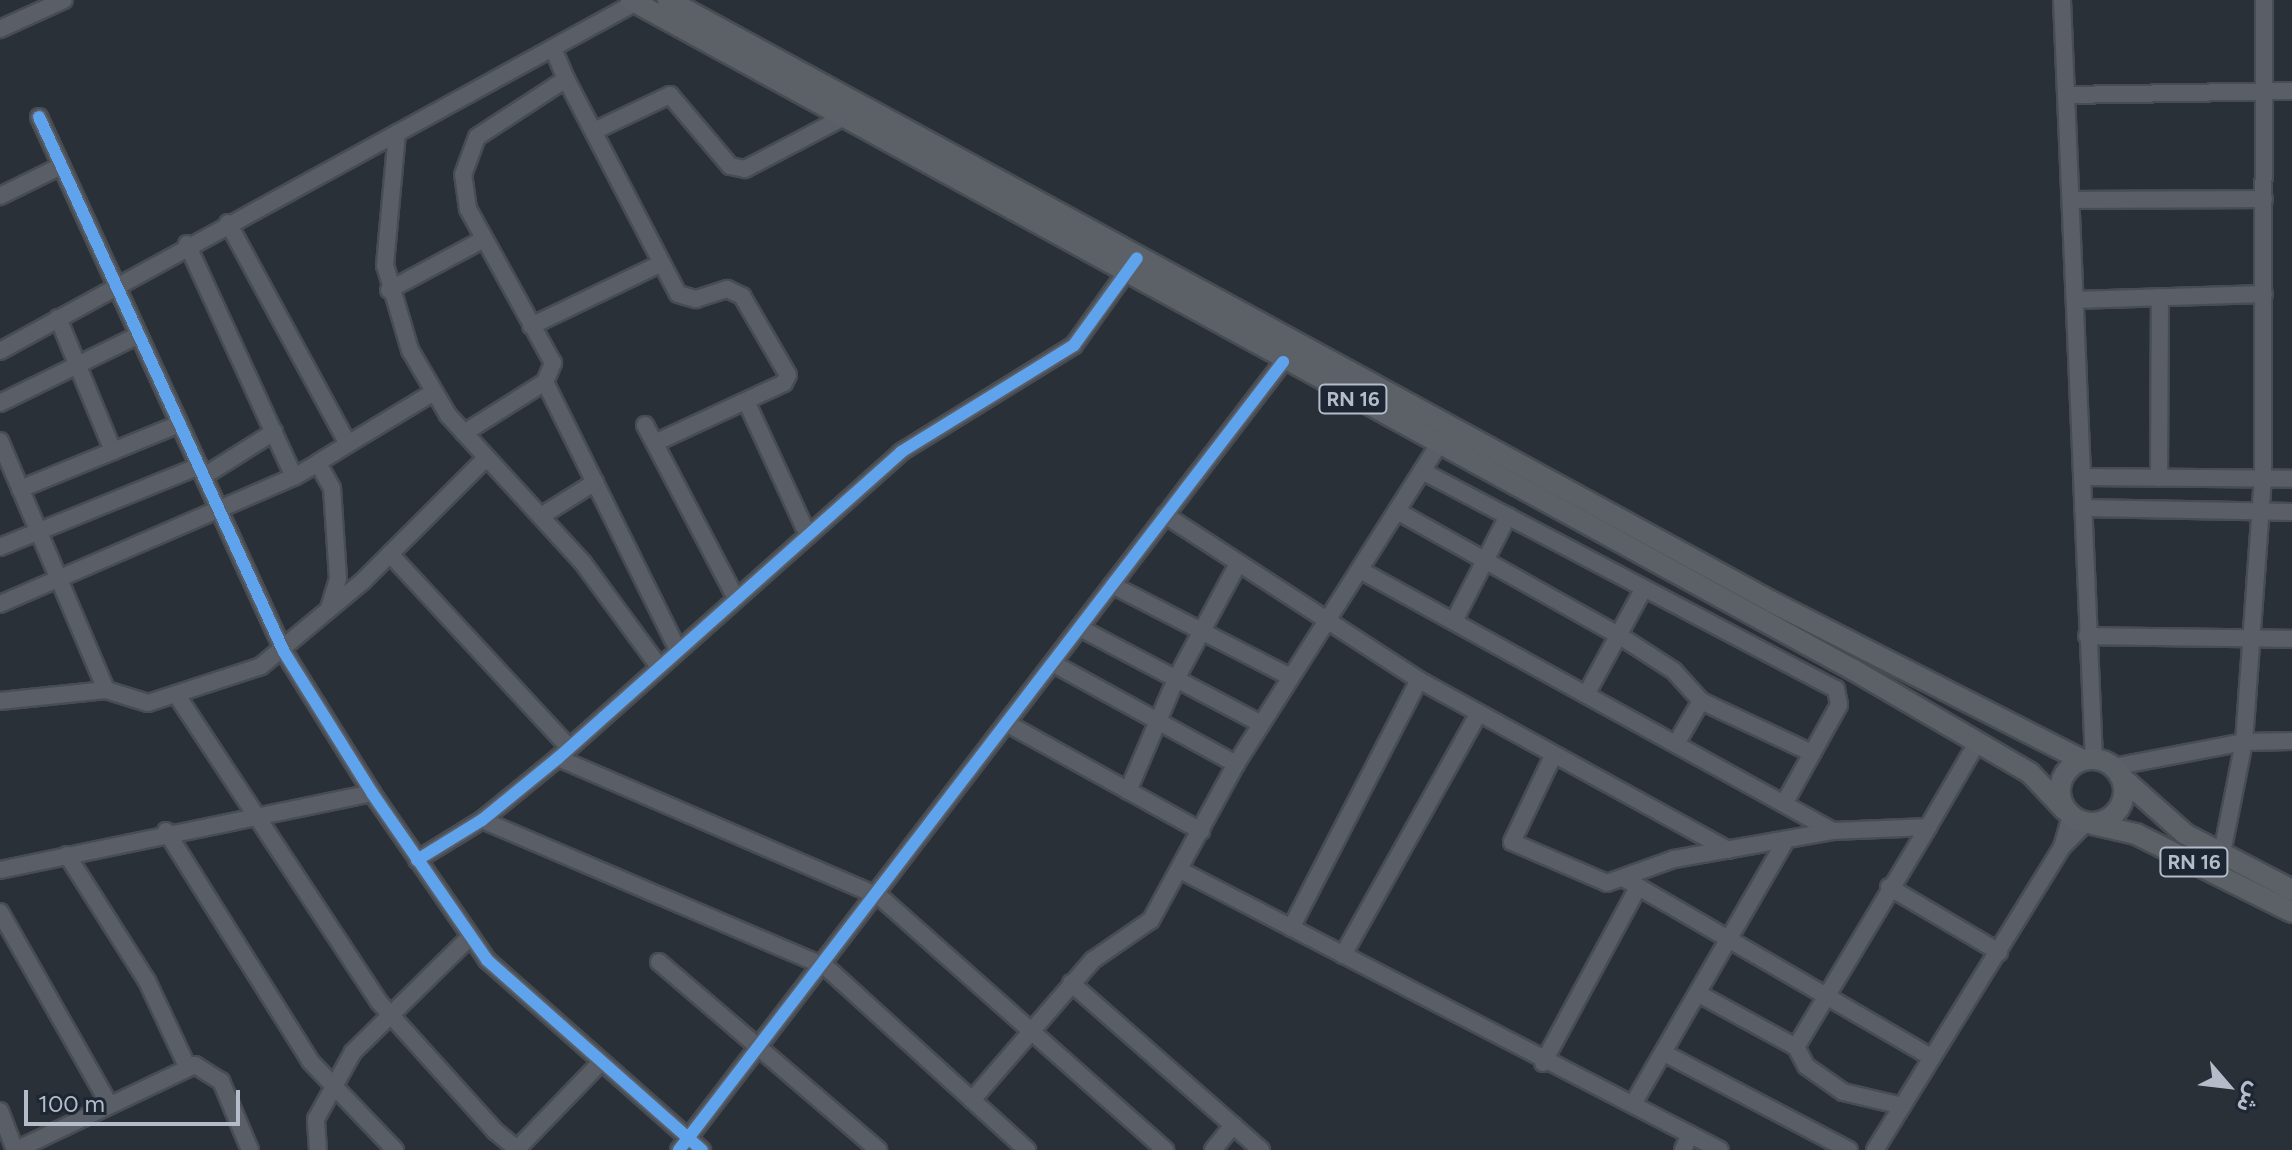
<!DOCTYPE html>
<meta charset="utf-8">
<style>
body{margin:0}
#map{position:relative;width:2292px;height:1150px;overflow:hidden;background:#2a3038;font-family:Figtree,"Noto Sans Arabic",sans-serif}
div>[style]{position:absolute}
.roads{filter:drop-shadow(2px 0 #484c53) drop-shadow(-2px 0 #484c53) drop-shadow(0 2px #484c53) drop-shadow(0 -2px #484c53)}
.minor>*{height:16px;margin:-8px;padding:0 8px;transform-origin:8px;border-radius:8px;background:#5a5e66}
.major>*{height:20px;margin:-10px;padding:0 10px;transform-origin:10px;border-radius:10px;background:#5c6168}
.major>.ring{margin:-10px;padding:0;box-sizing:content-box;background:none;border:20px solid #5c6168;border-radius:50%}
.cycleway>*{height:12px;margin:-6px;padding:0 6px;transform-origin:6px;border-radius:6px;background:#60a3ed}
span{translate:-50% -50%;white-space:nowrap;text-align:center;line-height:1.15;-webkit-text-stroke:6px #1d2633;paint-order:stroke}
.shield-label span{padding:2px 6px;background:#1d2633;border:2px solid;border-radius:6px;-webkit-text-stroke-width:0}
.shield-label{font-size:20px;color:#b4bcc9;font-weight:700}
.north{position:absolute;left:2188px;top:1046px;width:80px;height:80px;-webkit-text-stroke:6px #1d2633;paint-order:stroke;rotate:118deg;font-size:22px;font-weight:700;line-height:32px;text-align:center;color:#b4bcc9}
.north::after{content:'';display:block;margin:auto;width:28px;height:36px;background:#b4bcc9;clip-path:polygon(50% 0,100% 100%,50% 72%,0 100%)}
.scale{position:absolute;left:24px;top:1090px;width:216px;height:36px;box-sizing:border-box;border:4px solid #b4bcc9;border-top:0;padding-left:10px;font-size:24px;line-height:28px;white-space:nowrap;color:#b4bcc9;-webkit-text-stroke:6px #1d2633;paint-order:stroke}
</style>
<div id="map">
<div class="roads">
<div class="minor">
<i style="left:2062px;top:0;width:760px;rotate:87.59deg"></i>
<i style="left:0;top:29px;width:70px;rotate:-24.4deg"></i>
<i style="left:566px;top:79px;width:242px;rotate:62.5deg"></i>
<i style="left:678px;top:294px;width:19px;rotate:16deg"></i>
<i style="left:696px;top:299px;width:33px;rotate:-18deg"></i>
<i style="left:727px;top:289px;width:17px;rotate:25deg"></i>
<i style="left:742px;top:296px;width:91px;rotate:59.8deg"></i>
<i style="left:788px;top:375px;width:9px;rotate:117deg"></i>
<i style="left:784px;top:383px;width:142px;rotate:155.1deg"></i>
<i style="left:2066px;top:95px;width:226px;rotate:-1deg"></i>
<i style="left:39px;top:117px;width:588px;rotate:65.39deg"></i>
<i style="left:284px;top:652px;width:166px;rotate:58deg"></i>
<i style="left:372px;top:793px;width:203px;rotate:55.4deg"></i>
<i style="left:487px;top:960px;width:287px;rotate:41.5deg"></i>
<i style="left:594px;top:131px;width:84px;rotate:-25.3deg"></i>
<i style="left:670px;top:95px;width:93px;rotate:49.8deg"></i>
<i style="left:730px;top:166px;width:15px;rotate:11deg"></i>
<i style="left:745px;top:169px;width:110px;rotate:-27.7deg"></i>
<i style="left:397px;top:133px;width:133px;rotate:95.2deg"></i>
<i style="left:385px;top:265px;width:89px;rotate:73.6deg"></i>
<i style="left:410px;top:350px;width:75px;rotate:59.7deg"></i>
<i style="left:448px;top:415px;width:200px;rotate:47.6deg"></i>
<i style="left:583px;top:563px;width:127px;rotate:53.7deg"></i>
<i style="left:0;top:196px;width:68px;rotate:-26.2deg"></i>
<i style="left:2071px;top:200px;width:193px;rotate:-0.3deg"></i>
<i style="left:228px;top:223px;width:251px;rotate:61.5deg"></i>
<i style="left:348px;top:444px;width:36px;rotate:148deg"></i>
<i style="left:187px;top:244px;width:256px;rotate:65.3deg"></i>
<i style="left:294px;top:477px;width:28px;rotate:-30deg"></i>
<i style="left:318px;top:463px;width:29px;rotate:61deg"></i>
<i style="left:332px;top:488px;width:91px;rotate:86.2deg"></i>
<i style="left:338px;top:579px;width:30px;rotate:107deg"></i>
<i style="left:389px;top:290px;width:108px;rotate:-28.2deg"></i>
<i style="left:2075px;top:300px;width:189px;rotate:-1.8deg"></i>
<i style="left:58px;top:318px;width:144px;rotate:67.5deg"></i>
<i style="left:531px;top:326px;width:145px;rotate:-25.7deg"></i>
<i style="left:0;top:351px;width:730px;rotate:-28.74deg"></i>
<i style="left:545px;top:382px;width:21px;rotate:-67deg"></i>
<i style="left:553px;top:363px;width:176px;rotate:-118.9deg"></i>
<i style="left:468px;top:209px;width:34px;rotate:-98deg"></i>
<i style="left:463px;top:175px;width:40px;rotate:-69.8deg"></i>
<i style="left:477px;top:137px;width:106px;rotate:-33.1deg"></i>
<i style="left:566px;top:79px;width:30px;rotate:-113deg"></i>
<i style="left:746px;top:401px;width:148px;rotate:65.2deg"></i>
<i style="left:0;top:403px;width:153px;rotate:-26.1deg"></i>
<i style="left:645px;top:425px;width:195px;rotate:62.3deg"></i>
<i style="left:464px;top:433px;width:96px;rotate:-32.2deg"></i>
<i style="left:545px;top:382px;width:297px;rotate:63.6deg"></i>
<i style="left:0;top:441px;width:271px;rotate:66.9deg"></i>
<i style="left:348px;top:444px;width:100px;rotate:-31.2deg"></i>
<i style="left:1422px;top:471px;width:468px;rotate:27.8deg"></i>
<i style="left:1836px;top:689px;width:16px;rotate:79deg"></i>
<i style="left:1839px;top:705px;width:113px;rotate:119.1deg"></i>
<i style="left:2082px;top:477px;width:210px;rotate:0.5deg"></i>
<i style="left:2159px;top:478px;width:181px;rotate:-89.7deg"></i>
<i style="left:20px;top:489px;width:172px;rotate:-22.2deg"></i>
<i style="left:2083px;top:508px;width:209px;rotate:1.1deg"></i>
<i style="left:1397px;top:511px;width:256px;rotate:29.3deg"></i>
<i style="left:1620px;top:636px;width:64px;rotate:32.9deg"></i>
<i style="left:1674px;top:671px;width:40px;rotate:48deg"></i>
<i style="left:1701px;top:701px;width:123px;rotate:25.1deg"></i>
<i style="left:1165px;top:515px;width:303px;rotate:33deg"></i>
<i style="left:1419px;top:680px;width:353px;rotate:28.8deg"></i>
<i style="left:541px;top:516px;width:64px;rotate:-32.2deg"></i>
<i style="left:0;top:547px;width:215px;rotate:-22.1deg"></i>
<i style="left:199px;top:466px;width:11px;rotate:63deg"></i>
<i style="left:204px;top:476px;width:83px;rotate:-32.2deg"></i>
<i style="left:390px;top:554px;width:263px;rotate:47.2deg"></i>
<i style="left:1360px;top:570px;width:540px;rotate:28.89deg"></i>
<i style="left:1112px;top:585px;width:200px;rotate:27.3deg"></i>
<i style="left:0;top:604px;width:320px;rotate:-23.4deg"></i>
<i style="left:1454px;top:621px;width:118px;rotate:-62.8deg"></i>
<i style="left:1080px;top:628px;width:205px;rotate:27.9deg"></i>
<i style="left:2087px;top:636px;width:205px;rotate:0.8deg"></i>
<i style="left:1054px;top:664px;width:208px;rotate:28.8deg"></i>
<i style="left:1587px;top:693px;width:119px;rotate:-61.5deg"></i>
<i style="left:176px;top:694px;width:369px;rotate:56.6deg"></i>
<i style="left:379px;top:1002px;width:173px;rotate:48deg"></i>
<i style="left:495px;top:1131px;width:28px;rotate:39deg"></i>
<i style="left:517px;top:1149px;width:121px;rotate:-46deg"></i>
<i style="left:0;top:701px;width:107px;rotate:-5.9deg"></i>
<i style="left:106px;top:690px;width:44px;rotate:17.2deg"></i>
<i style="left:148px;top:703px;width:119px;rotate:-18.1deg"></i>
<i style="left:261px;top:666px;width:133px;rotate:-39.8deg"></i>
<i style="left:363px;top:581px;width:174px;rotate:-45deg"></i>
<i style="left:1008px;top:724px;width:221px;rotate:29deg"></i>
<i style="left:1676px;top:744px;width:50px;rotate:-59.8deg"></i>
<i style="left:1553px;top:756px;width:95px;rotate:115.5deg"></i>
<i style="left:1512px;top:842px;width:103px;rotate:23.3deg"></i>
<i style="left:1607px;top:883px;width:71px;rotate:-19.7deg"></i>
<i style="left:1674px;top:859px;width:161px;rotate:-10deg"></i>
<i style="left:1833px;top:831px;width:95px;rotate:-2.4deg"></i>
<i style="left:1928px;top:827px;width:99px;rotate:-59.8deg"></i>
<i style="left:558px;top:758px;width:349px;rotate:23.3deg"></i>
<i style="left:879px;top:896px;width:383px;rotate:41.6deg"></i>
<i style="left:2113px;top:767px;width:133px;rotate:-10.8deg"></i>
<i style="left:2244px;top:742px;width:48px;rotate:-1.2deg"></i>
<i style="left:1128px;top:791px;width:122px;rotate:-66.8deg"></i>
<i style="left:1176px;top:679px;width:131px;rotate:-61.7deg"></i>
<i style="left:2071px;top:816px;width:32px;rotate:106deg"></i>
<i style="left:2062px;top:847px;width:34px;rotate:-45deg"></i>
<i style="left:482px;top:820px;width:374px;rotate:23.1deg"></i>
<i style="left:826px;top:967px;width:272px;rotate:42.3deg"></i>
<i style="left:166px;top:831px;width:271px;rotate:57.9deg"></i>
<i style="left:310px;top:1061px;width:123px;rotate:46.3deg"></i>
<i style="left:2222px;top:853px;width:113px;rotate:-78.8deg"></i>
<i style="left:2244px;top:742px;width:264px;rotate:-85.9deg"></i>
<i style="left:2263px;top:479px;width:479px;rotate:-89.9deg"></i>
<i style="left:67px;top:855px;width:149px;rotate:57.6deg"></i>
<i style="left:147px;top:981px;width:94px;rotate:64.8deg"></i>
<i style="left:417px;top:860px;width:76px;rotate:-31.6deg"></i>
<i style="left:482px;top:820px;width:98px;rotate:-39.2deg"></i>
<i style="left:558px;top:758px;width:460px;rotate:-41.7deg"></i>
<i style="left:901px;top:452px;width:203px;rotate:-31.7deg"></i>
<i style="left:1074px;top:345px;width:100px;rotate:-54.4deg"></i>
<i style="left:0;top:870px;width:380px;rotate:-11.7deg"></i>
<i style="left:1180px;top:870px;width:608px;rotate:27.41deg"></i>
<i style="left:1625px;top:879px;width:355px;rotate:30.2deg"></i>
<i style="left:1889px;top:887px;width:128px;rotate:30.6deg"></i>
<i style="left:0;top:912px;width:221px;rotate:60.4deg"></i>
<i style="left:1291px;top:928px;width:279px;rotate:-62.7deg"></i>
<i style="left:1343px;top:955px;width:276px;rotate:-60.7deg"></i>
<i style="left:659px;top:962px;width:289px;rotate:40.6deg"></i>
<i style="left:1071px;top:983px;width:253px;rotate:41.3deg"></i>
<i style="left:1699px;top:994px;width:111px;rotate:28.7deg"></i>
<i style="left:1796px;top:1047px;width:21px;rotate:62deg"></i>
<i style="left:1806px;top:1066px;width:45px;rotate:35.1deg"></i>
<i style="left:1843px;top:1092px;width:61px;rotate:13.3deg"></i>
<i style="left:1796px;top:1047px;width:257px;rotate:-59deg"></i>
<i style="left:1664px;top:1053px;width:209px;rotate:27.7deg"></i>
<i style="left:1543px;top:1063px;width:200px;rotate:-61.6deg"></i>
<i style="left:972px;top:1100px;width:185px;rotate:-49.2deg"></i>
<i style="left:1093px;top:960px;width:70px;rotate:-34.6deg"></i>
<i style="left:1151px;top:920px;width:178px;rotate:-61.4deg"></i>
<i style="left:1236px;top:764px;width:388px;rotate:-57.6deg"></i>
<i style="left:1633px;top:1104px;width:301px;rotate:-59.9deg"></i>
<i style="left:0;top:1111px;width:42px;rotate:69deg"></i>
<i style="left:16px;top:1150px;width:198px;rotate:-25.4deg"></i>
<i style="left:195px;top:1065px;width:31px;rotate:32deg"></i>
<i style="left:221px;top:1081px;width:75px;rotate:67.2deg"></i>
<i style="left:318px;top:1150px;width:31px;rotate:-94deg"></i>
<i style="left:316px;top:1119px;width:77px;rotate:-61.1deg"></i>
<i style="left:353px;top:1052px;width:161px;rotate:-44.5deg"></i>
<i style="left:679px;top:1150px;width:993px;rotate:-52.53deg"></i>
<i style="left:1213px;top:1150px;width:32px;rotate:-51deg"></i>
<i style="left:1683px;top:1150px;width:17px;rotate:-66deg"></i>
<i style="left:1875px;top:1150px;width:356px;rotate:-58.3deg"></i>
</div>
<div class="major">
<i style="left:631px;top:0;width:1392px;rotate:28.72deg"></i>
<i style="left:1852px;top:669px;width:206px;rotate:30.3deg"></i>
<i style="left:2030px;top:773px;width:51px;rotate:46.6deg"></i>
<i style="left:668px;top:0;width:1257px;rotate:28.6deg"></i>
<i style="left:1772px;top:602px;width:348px;rotate:27deg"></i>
<i class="ring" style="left:2060px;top:759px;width:44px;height:44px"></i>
<i style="left:2120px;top:776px;width:87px;rotate:41.7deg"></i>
<i style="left:2185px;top:834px;width:121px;rotate:27.6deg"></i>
<i style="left:2092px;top:824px;width:45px;rotate:12.8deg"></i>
<i style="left:2136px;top:834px;width:174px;rotate:26.6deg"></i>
</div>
</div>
<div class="cycleway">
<i style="left:39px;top:117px;width:588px;rotate:65.39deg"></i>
<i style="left:284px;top:652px;width:166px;rotate:58deg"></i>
<i style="left:372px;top:793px;width:203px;rotate:55.4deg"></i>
<i style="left:487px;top:960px;width:287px;rotate:41.5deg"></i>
<i style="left:417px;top:860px;width:76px;rotate:-31.6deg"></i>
<i style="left:482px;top:820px;width:98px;rotate:-39.2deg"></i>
<i style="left:558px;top:758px;width:460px;rotate:-41.7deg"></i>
<i style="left:901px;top:452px;width:203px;rotate:-31.7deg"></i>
<i style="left:1074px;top:345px;width:107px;rotate:-54.1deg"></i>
<i style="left:679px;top:1150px;width:993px;rotate:-52.53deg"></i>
</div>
<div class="shield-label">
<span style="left:1353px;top:399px">RN 16</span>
<span style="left:2194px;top:862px">RN 16</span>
</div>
<div class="north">ش</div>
<div class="scale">100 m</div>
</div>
